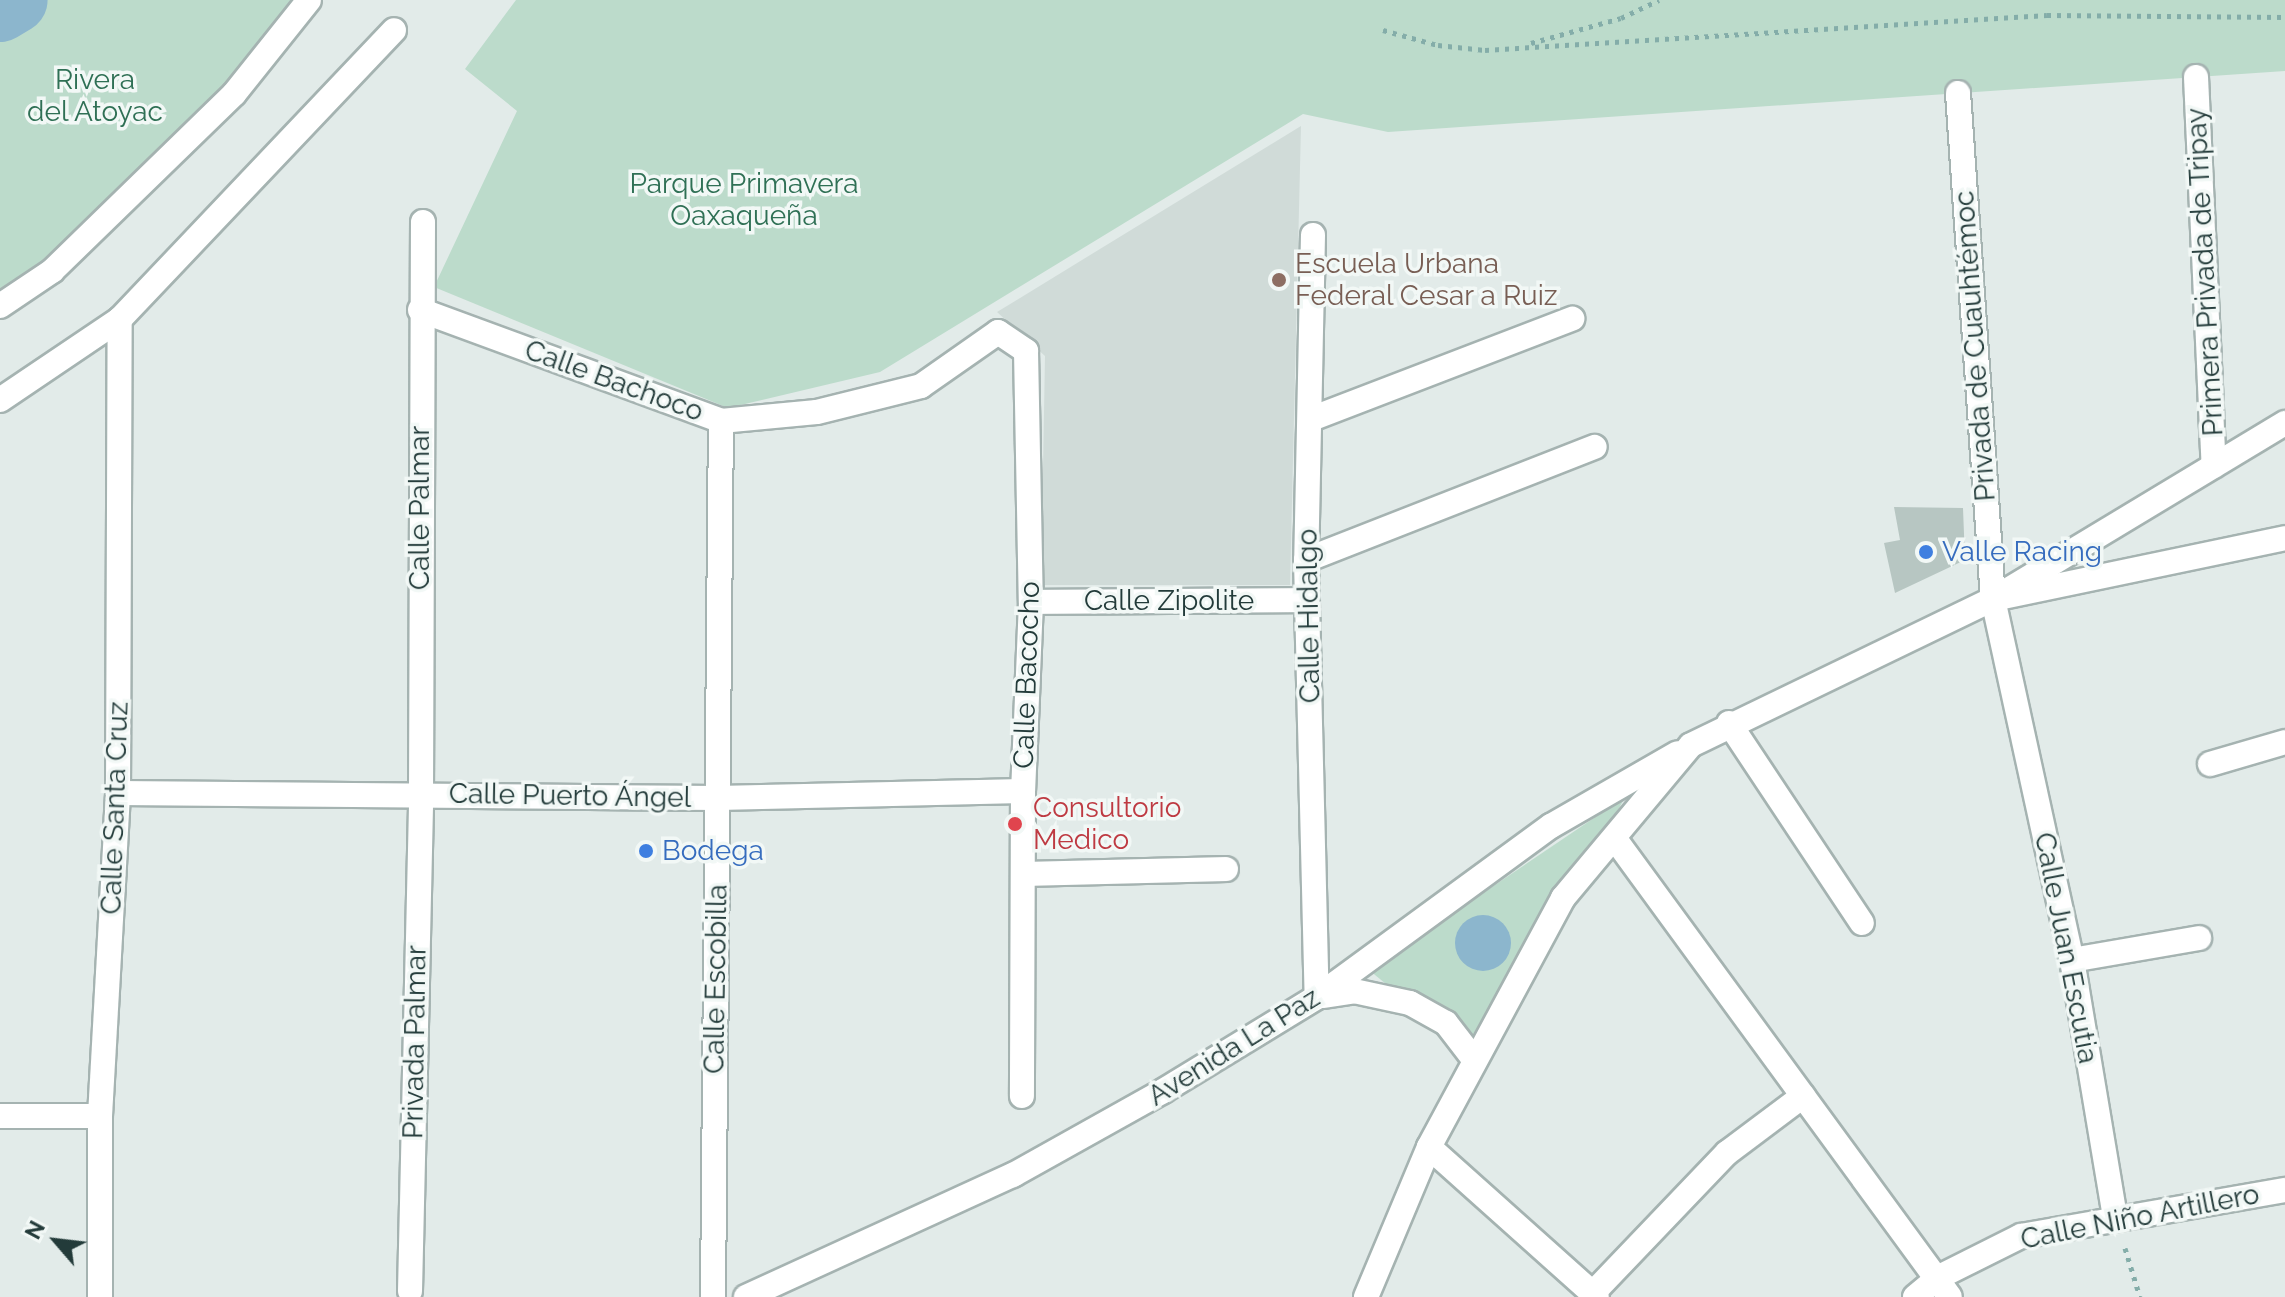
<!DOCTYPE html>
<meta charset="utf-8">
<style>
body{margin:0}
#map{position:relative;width:2285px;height:1297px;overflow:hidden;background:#e2ebe9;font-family:Raleway,sans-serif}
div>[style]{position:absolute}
.built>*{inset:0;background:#d0dbd8}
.green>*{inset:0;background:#bcdbcb}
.water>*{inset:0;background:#8cb6cd}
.round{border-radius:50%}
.river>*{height:66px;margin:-33px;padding:0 33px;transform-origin:33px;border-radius:33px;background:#8cb6cd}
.building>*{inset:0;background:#b7c6c2}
.path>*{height:5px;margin-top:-2.5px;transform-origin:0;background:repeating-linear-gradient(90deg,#84ada9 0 4px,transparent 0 10px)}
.roads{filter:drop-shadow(2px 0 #a5b3b1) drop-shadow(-2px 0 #a5b3b1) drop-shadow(0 2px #a5b3b1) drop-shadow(0 -2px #a5b3b1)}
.street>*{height:24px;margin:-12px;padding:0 12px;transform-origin:12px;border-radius:12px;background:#fff}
.secondary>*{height:24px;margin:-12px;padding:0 12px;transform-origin:12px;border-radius:12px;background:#fff}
.dots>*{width:22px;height:22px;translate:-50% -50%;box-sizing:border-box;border:4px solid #f2f8f6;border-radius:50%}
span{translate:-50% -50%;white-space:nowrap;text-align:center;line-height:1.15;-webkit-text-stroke:7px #f2f8f6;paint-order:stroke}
.park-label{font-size:28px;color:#2f7055}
.education-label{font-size:28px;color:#785e54}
.left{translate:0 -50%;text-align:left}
.street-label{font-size:28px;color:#233b3a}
.shop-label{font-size:28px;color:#366cbe}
.health-label{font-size:28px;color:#be3a42}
.north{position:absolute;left:16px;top:1201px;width:80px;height:80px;-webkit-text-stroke:6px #f2f8f6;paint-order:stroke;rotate:298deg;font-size:22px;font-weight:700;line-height:32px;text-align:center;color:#233b3a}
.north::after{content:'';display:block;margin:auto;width:28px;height:36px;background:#233b3a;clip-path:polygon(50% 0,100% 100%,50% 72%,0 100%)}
</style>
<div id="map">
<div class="built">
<i style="clip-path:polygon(1301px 126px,1290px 585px,1041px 585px,1045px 356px,997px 312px)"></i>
</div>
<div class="green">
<i style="clip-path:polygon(0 0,309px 0,234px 94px,0 306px)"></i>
<i style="clip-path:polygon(516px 0,2285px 0,2285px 71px,1388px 132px,1303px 114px,880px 372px,728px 408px,434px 287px,517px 111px,465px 69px)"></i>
<i style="clip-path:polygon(1625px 797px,1483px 1064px,1369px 970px)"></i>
</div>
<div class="water">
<i class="round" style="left:1455px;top:915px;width:56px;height:56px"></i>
</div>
<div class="river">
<i style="left:0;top:9px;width:17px;rotate:-31deg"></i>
</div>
<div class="building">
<i style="clip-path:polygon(1894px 507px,1963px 508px,1965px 560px,1895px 593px,1884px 543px,1900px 540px)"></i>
</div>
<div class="path">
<i style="left:1383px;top:30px;width:57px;rotate:15.3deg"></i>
<i style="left:1438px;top:45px;width:47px;rotate:6.1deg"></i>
<i style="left:1485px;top:50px;width:563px;rotate:-3.56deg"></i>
<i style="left:2047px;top:15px;width:238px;rotate:0.5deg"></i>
<i style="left:1531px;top:43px;width:93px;rotate:-15.5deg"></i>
<i style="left:1621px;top:18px;width:42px;rotate:-25.3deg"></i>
<i style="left:2125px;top:1248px;width:51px;rotate:73deg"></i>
</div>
<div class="roads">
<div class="street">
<i style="left:2196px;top:77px;width:389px;rotate:87.4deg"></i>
<i style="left:1958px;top:93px;width:507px;rotate:86.04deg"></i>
<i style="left:1993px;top:599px;width:370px;rotate:77.7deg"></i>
<i style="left:2072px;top:960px;width:261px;rotate:80.5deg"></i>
<i style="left:1313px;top:235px;width:325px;rotate:91.2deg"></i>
<i style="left:1306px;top:560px;width:437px;rotate:88.6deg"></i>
<i style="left:420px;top:310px;width:321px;rotate:20.2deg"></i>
<i style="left:721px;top:421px;width:96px;rotate:-5.4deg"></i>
<i style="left:817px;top:412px;width:107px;rotate:-14deg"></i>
<i style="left:921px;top:386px;width:94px;rotate:-35deg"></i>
<i style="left:998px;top:332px;width:34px;rotate:34deg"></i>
<i style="left:1026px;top:351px;width:251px;rotate:88.9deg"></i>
<i style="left:1031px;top:602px;width:189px;rotate:92.4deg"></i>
<i style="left:1023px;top:791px;width:305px;rotate:90.2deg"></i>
<i style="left:0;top:400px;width:145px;rotate:-34deg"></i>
<i style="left:120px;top:319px;width:398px;rotate:-46.5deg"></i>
<i style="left:1311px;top:419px;width:280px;rotate:-21deg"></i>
<i style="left:1306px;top:560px;width:310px;rotate:-21.4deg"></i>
<i style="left:1998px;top:598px;width:293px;rotate:-11.8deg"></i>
<i style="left:1031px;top:602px;width:276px;rotate:-0.4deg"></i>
<i style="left:1729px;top:723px;width:240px;rotate:56.4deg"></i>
<i style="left:2210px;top:764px;width:78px;rotate:-16.3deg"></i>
<i style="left:118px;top:793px;width:600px;rotate:0.48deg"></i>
<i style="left:718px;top:798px;width:305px;rotate:-1.3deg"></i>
<i style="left:1615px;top:839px;width:567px;rotate:53.82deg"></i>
<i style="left:1025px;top:874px;width:201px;rotate:-1.4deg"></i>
<i style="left:2072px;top:960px;width:129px;rotate:-9.8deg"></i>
<i style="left:0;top:1116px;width:100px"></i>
<i style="left:1429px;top:1147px;width:225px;rotate:41.8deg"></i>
<i style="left:410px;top:1291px;width:497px;rotate:-88.7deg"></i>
<i style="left:421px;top:794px;width:572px;rotate:-89.8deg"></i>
<i style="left:1593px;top:1293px;width:194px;rotate:-46.3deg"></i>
<i style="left:1727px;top:1153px;width:95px;rotate:-36.9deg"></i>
<i style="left:100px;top:1297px;width:181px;rotate:-90deg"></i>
<i style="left:100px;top:1116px;width:324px;rotate:-86.8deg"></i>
<i style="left:118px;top:793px;width:474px;rotate:-89.8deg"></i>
<i style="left:713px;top:1297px;width:876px;rotate:-89.48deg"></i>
<i style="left:1915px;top:1297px;width:31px;rotate:-40deg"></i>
<i style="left:1939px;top:1277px;width:92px;rotate:-26.6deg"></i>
<i style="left:2021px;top:1236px;width:268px;rotate:-9.9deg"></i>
</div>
<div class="secondary">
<i style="left:0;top:306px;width:63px;rotate:-33.9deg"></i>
<i style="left:52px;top:271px;width:254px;rotate:-44.2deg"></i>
<i style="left:234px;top:94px;width:120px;rotate:-51.4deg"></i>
<i style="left:1324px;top:996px;width:30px;rotate:-9deg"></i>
<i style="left:1354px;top:991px;width:57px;rotate:12.1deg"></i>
<i style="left:1410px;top:1003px;width:41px;rotate:29.1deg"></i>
<i style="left:1446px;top:1023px;width:44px;rotate:52.4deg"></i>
<i style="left:746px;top:1297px;width:294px;rotate:-24.6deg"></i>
<i style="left:1013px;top:1175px;width:172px;rotate:-29.2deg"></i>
<i style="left:1163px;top:1091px;width:180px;rotate:-31.4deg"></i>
<i style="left:1317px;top:997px;width:290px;rotate:-36.2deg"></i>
<i style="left:1551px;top:826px;width:146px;rotate:-29.9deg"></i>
<i style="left:1366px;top:1297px;width:163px;rotate:-67.2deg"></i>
<i style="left:1429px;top:1147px;width:283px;rotate:-61.7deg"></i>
<i style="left:1563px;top:898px;width:199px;rotate:-50.1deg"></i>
<i style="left:1691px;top:745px;width:335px;rotate:-25.8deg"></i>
<i style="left:1993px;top:599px;width:341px;rotate:-31.1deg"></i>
</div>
</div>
<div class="dots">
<i style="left:1279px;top:280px;background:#8d6e63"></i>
<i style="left:1926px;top:552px;background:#3f7fe0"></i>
<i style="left:1015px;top:824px;background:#e0444e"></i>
<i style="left:646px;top:851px;background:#3f7fe0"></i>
</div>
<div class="park-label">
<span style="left:95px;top:96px">Rivera<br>del Atoyac</span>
<span style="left:744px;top:200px">Parque Primavera<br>Oaxaqueña</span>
</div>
<div class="education-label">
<span class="left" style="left:1295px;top:280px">Escuela Urbana<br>Federal Cesar a Ruiz</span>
</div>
<div class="street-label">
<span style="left:2205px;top:272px;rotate:-93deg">Primera Privada de Tripay</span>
<span style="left:1975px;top:346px;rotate:-94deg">Privada de Cuauhtémoc</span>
<span style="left:614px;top:381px;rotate:20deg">Calle Bachoco</span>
<span style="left:420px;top:508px;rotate:-90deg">Calle Palmar</span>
<span style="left:1169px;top:601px">Calle Zipolite</span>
<span style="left:1309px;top:616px;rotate:-91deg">Calle Hidalgo</span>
<span style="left:1027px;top:675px;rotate:-88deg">Calle Bacocho</span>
<span style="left:570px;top:796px;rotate:1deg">Calle Puerto Ángel</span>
<span style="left:115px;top:808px;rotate:-88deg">Calle Santa Cruz</span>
<span style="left:2066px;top:948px;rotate:79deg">Calle Juan Escutia</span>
<span style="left:716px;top:979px;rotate:-89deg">Calle Escobilla</span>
<span style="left:415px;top:1042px;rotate:-89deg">Privada Palmar</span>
<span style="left:1234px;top:1047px;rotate:-32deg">Avenida La Paz</span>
<span style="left:2140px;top:1217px;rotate:-11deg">Calle Niño Artillero</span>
</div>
<div class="shop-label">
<span class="left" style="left:1942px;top:552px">Valle Racing</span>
<span class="left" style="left:662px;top:851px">Bodega</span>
</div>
<div class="health-label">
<span class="left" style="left:1033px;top:824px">Consultorio<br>Medico</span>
</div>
<div class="north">N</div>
</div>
